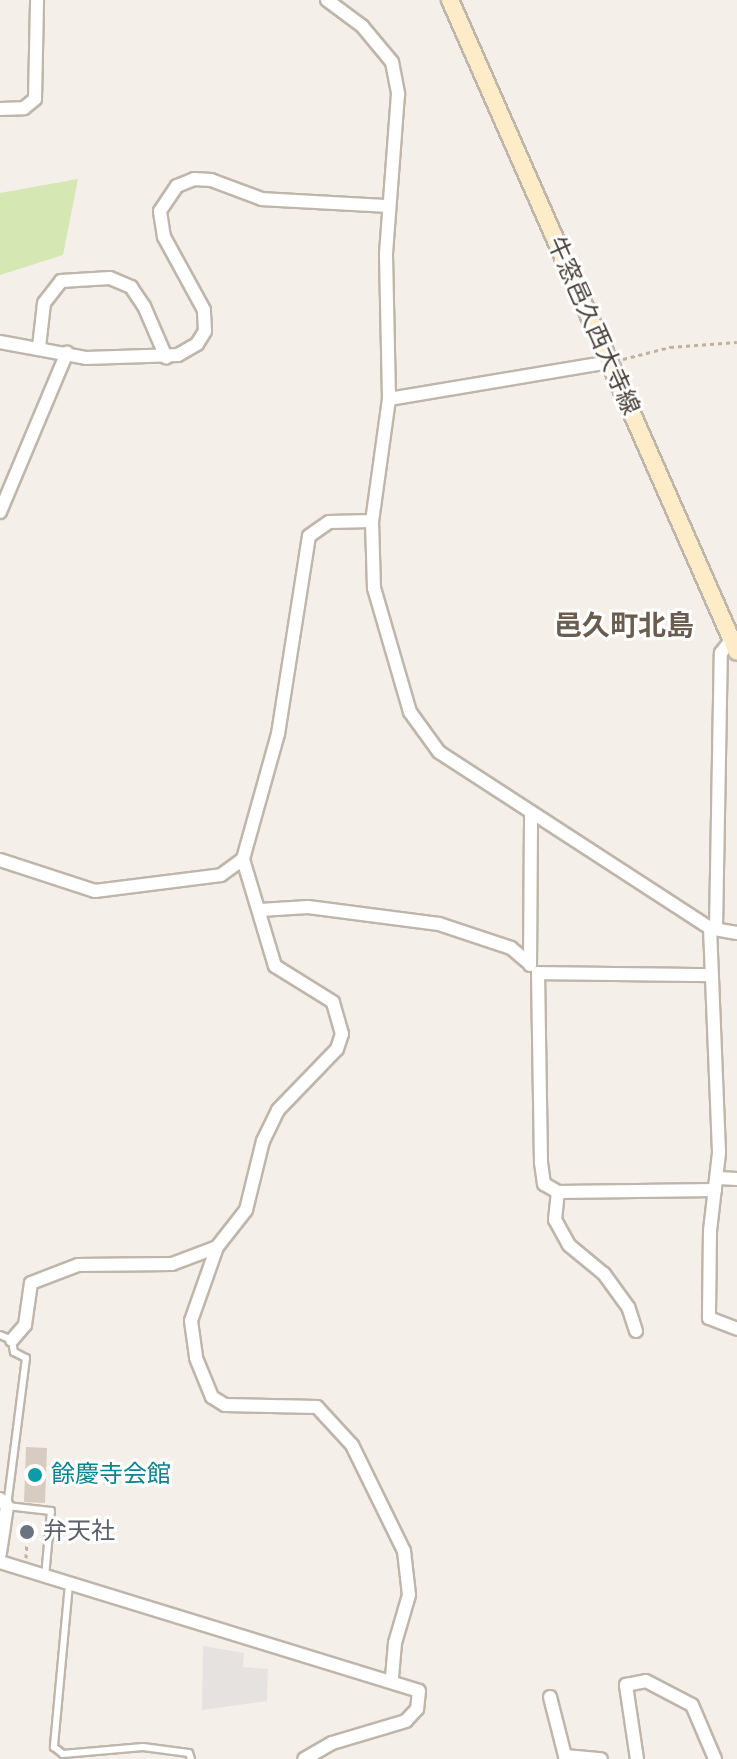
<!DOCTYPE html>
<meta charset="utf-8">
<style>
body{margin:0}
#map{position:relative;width:737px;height:1759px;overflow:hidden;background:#f4efe8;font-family:"Fira Sans","Noto Sans JP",sans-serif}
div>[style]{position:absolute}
.green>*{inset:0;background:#d5e7b2}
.parking>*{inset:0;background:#e5e2e0}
.building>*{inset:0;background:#d8ccc1}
.path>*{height:3px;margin-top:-1.5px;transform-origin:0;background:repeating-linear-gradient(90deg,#c1b09c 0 4px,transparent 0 8px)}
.roads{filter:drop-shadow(2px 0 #bfb6ab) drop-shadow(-2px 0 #bfb6ab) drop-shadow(0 2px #bfb6ab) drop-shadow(0 -2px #bfb6ab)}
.service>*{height:6px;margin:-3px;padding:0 3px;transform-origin:3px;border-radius:3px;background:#fff}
.minor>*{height:12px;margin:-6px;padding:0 6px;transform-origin:6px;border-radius:6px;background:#fff}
.secondary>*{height:16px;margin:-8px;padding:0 8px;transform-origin:8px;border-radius:8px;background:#feebc8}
.dots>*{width:22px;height:22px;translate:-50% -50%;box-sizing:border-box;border:4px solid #fff;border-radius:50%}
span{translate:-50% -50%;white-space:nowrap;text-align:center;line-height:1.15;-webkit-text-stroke:6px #fff;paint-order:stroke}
.street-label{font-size:24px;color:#473f37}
.culture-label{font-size:24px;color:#0d838f}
.left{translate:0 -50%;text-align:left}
.worship-label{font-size:24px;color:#5b616d}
.quarter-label{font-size:28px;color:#6a5c4e;font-weight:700}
</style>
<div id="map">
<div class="green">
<i style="clip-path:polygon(78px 179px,63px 255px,0 275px,0 193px)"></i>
</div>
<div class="parking">
<i style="clip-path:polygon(203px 1646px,244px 1653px,243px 1667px,268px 1669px,267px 1701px,202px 1710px)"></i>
</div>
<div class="building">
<i style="clip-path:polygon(26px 1447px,47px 1448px,45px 1503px,24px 1502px)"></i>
</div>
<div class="path">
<i style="left:623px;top:359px;width:49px;rotate:-14.3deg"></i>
<i style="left:670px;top:347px;width:67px;rotate:-4.3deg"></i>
<i style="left:26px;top:1558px;width:20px;rotate:-87deg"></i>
</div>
<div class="roads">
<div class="service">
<i style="left:0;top:1335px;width:13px;rotate:23deg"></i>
<i style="left:12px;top:1340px;width:12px;rotate:81deg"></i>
<i style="left:14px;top:1352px;width:13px;rotate:27deg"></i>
<i style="left:26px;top:1358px;width:149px;rotate:97.3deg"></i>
<i style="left:7px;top:1506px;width:44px;rotate:6.5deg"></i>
<i style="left:51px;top:1511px;width:66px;rotate:95.2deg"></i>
<i style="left:69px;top:1584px;width:164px;rotate:95.3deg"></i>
<i style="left:54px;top:1747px;width:11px;rotate:38deg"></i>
<i style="left:63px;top:1754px;width:80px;rotate:-5deg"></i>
<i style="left:143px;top:1747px;width:46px;rotate:7.4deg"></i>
<i style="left:189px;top:1753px;width:6px;rotate:72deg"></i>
</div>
<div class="minor">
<i style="left:327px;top:0;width:44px;rotate:36.6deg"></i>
<i style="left:362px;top:26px;width:47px;rotate:50.2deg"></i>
<i style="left:392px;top:62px;width:33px;rotate:79deg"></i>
<i style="left:398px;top:94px;width:161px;rotate:94.3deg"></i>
<i style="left:386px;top:255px;width:144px;rotate:88.8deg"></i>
<i style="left:389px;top:399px;width:123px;rotate:97.9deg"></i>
<i style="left:372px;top:521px;width:67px;rotate:88.3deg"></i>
<i style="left:374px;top:588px;width:129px;rotate:73.8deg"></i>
<i style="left:410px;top:712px;width:49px;rotate:54.1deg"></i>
<i style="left:439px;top:752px;width:323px;rotate:33deg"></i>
<i style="left:0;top:109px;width:24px;rotate:-2deg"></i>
<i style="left:24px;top:108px;width:14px;rotate:-39deg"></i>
<i style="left:35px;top:99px;width:99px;rotate:-88.8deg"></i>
<i style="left:0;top:342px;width:87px;rotate:10.5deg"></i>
<i style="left:86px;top:358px;width:92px;rotate:-1.9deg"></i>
<i style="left:178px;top:355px;width:22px;rotate:-30deg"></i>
<i style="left:197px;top:344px;width:15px;rotate:-58deg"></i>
<i style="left:205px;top:331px;width:21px;rotate:-93deg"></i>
<i style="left:204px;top:310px;width:83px;rotate:-118.7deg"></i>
<i style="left:164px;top:237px;width:26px;rotate:-99deg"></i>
<i style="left:160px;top:211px;width:30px;rotate:-56deg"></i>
<i style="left:177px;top:186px;width:18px;rotate:-22deg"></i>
<i style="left:194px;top:179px;width:17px;rotate:3deg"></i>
<i style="left:211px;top:180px;width:54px;rotate:20.4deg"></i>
<i style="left:262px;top:199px;width:126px;rotate:3.2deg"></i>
<i style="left:39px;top:347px;width:44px;rotate:-83.5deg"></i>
<i style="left:44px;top:303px;width:28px;rotate:-52deg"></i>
<i style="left:61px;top:281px;width:49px;rotate:-3.5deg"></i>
<i style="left:110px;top:278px;width:23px;rotate:23deg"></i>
<i style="left:131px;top:287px;width:23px;rotate:56deg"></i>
<i style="left:144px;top:306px;width:56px;rotate:66.7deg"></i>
<i style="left:389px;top:399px;width:223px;rotate:-9.5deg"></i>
<i style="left:0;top:512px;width:173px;rotate:-67.2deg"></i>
<i style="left:0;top:860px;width:100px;rotate:18.1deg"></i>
<i style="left:95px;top:891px;width:127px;rotate:-7.2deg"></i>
<i style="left:221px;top:875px;width:27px;rotate:-36deg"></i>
<i style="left:243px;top:859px;width:130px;rotate:-74.4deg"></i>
<i style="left:278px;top:734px;width:200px;rotate:-81.1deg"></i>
<i style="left:309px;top:536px;width:24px;rotate:-35deg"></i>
<i style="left:329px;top:522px;width:43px;rotate:-1.3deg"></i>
<i style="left:260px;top:910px;width:48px;rotate:-3.6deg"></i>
<i style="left:308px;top:907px;width:132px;rotate:7.4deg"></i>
<i style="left:439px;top:924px;width:76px;rotate:18.4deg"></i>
<i style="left:511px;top:948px;width:25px;rotate:40deg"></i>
<i style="left:716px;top:929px;width:276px;rotate:-89deg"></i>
<i style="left:721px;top:653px;width:16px;rotate:-52deg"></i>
<i style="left:737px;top:933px;width:27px;rotate:-170deg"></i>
<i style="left:710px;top:928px;width:225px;rotate:87.7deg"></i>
<i style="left:719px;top:1153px;width:79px;rotate:96.6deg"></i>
<i style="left:710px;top:1231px;width:87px;rotate:90.7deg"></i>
<i style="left:709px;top:1318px;width:30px;rotate:21deg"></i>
<i style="left:530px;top:965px;width:153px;rotate:-89.6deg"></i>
<i style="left:718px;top:1178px;width:19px;rotate:3deg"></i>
<i style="left:558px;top:1192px;width:16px;rotate:-150deg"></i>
<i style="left:544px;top:1184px;width:21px;rotate:-98deg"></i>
<i style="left:541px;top:1163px;width:190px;rotate:-90.9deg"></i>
<i style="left:538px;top:973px;width:173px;rotate:0.7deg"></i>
<i style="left:217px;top:1247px;width:78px;rotate:109.4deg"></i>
<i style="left:191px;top:1321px;width:37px;rotate:82deg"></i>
<i style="left:196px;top:1358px;width:42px;rotate:67.7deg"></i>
<i style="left:212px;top:1397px;width:15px;rotate:32deg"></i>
<i style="left:225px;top:1405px;width:92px;rotate:1.2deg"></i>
<i style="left:317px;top:1407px;width:52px;rotate:47.4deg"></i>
<i style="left:352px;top:1445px;width:118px;rotate:63.9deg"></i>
<i style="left:404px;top:1551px;width:44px;rotate:83.5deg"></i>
<i style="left:409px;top:1595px;width:50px;rotate:106.3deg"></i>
<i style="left:395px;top:1643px;width:37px;rotate:95deg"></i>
<i style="left:636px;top:1331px;width:25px;rotate:-108deg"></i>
<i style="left:628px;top:1307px;width:41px;rotate:-126deg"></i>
<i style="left:604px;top:1274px;width:45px;rotate:-140.4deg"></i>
<i style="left:569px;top:1245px;width:29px;rotate:-119deg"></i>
<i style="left:555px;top:1220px;width:28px;rotate:-84deg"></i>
<i style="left:558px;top:1192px;width:157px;rotate:-0.7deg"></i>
<i style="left:12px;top:1340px;width:20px;rotate:-49deg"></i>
<i style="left:25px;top:1325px;width:42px;rotate:-81.9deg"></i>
<i style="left:31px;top:1283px;width:50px;rotate:-21deg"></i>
<i style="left:78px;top:1265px;width:94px;rotate:-0.6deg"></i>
<i style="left:172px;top:1264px;width:48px;rotate:-20.7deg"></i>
<i style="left:217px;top:1247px;width:47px;rotate:-51.9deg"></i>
<i style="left:246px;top:1210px;width:71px;rotate:-76.2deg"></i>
<i style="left:263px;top:1141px;width:34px;rotate:-64deg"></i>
<i style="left:278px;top:1110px;width:85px;rotate:-46deg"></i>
<i style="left:337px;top:1049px;width:16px;rotate:-72deg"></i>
<i style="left:342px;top:1034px;width:33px;rotate:-106deg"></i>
<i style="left:333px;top:1002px;width:68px;rotate:-148.2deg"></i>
<i style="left:275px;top:966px;width:112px;rotate:-106.7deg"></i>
<i style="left:0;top:1499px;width:10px;rotate:45deg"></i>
<i style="left:7px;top:1506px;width:48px;rotate:98.5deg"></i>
<i style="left:0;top:1562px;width:438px;rotate:17.1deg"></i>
<i style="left:419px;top:1691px;width:18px;rotate:96deg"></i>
<i style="left:417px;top:1709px;width:16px;rotate:133deg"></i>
<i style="left:406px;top:1721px;width:77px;rotate:163.4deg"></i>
<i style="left:332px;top:1743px;width:32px;rotate:150deg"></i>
<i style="left:550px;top:1697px;width:61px;rotate:75.7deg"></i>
<i style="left:565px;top:1756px;width:36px;rotate:5deg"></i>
<i style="left:637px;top:1759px;width:75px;rotate:-98.5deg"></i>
<i style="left:626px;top:1685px;width:20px;rotate:-11deg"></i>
<i style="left:646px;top:1681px;width:52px;rotate:27.6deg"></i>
<i style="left:692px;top:1705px;width:59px;rotate:66.9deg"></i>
</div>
<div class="secondary">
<i style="left:450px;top:0;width:712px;rotate:66.24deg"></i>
</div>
</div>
<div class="dots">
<i style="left:35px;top:1475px;background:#0f9aa8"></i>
<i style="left:27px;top:1532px;background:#6b7280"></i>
</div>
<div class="street-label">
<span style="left:593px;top:326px;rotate:66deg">牛窓邑久西大寺線</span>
</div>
<div class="culture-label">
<span class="left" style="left:51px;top:1475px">餘慶寺会館</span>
</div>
<div class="worship-label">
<span class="left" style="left:43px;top:1532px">弁天社</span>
</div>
<div class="quarter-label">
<span style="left:624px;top:626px">邑久町北島</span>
</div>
</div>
